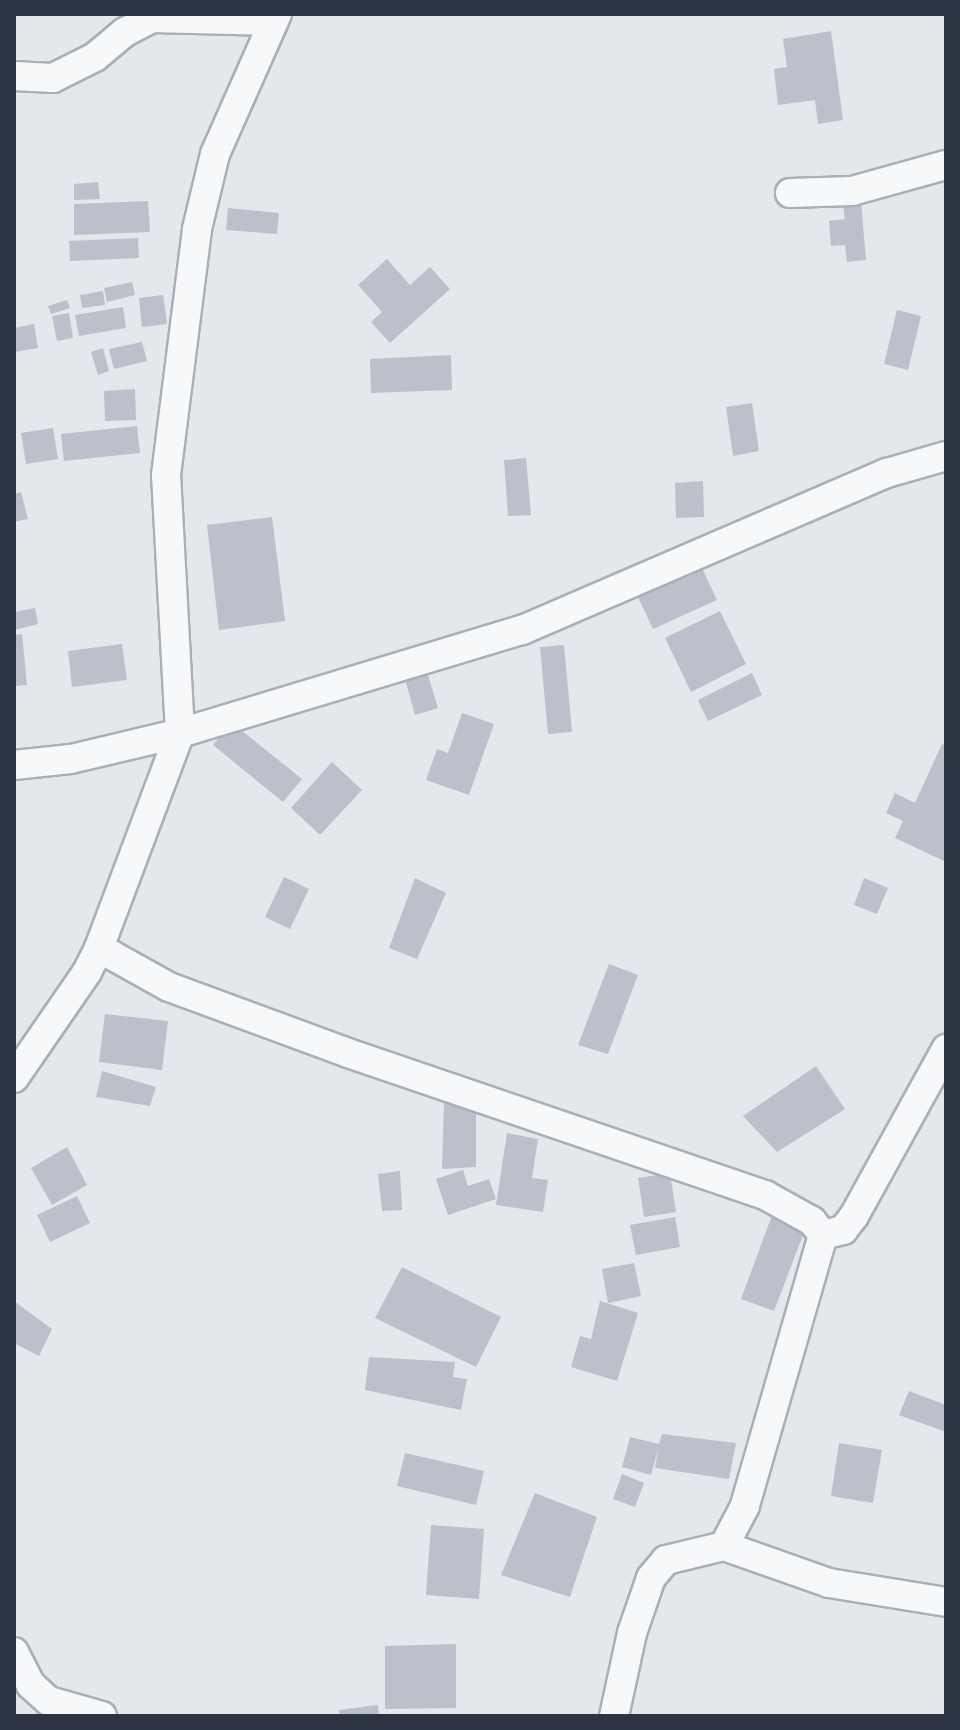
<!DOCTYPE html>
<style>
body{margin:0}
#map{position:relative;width:960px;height:1730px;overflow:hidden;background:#e4e7ec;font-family:Roboto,sans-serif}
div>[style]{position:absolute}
.building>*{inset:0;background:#bbc0ca}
.roads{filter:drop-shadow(2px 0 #a9aeb7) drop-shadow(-2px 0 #a9aeb7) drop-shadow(0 2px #a9aeb7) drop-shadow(0 -2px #a9aeb7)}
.street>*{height:28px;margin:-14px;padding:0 14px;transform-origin:14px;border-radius:14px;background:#f7f8fa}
span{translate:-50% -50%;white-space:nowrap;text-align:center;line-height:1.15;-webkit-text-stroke:8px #f4f6f9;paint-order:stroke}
.frame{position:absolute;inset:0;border:16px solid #2b3445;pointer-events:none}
</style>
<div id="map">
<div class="building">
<i style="clip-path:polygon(831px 31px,843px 120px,818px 124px,815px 100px,778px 105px,774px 69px,787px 67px,783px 39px)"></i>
<i style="clip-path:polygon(98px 182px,100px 199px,74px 200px,74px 184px)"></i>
<i style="clip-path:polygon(148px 201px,150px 232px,74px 235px,74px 204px)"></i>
<i style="clip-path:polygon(861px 202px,866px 260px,847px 262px,845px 245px,831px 246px,829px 221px,845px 219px,843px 204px)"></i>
<i style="clip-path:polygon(228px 208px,279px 213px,277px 234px,226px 230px)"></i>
<i style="clip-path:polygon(138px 238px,139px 258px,70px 261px,69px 241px)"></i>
<i style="clip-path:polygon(387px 259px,410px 285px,430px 267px,450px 289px,390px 343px,371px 322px,382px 312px,358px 285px)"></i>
<i style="clip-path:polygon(132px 282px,135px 295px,107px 302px,104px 288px)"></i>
<i style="clip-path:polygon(103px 291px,105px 305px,82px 308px,80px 295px)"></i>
<i style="clip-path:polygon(163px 295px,167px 324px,142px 327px,139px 298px)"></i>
<i style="clip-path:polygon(67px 300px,70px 308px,51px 314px,48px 306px)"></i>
<i style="clip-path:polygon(123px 307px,126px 328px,79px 336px,75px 315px)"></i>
<i style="clip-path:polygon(897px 310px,921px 316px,908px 370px,884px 364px)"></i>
<i style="clip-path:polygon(69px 313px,73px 338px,57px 341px,52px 316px)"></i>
<i style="clip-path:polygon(34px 324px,38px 348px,14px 352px,14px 328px)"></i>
<i style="clip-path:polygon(142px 342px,147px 361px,114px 369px,109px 349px)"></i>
<i style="clip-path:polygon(103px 348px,109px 371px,98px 375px,91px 352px)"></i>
<i style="clip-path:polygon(451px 355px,452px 390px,371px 393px,370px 359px)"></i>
<i style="clip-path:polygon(135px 389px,136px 420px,105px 421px,104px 391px)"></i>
<i style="clip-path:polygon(752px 403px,759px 451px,733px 456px,726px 407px)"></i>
<i style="clip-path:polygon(137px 426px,140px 453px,64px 461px,61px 434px)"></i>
<i style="clip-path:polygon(53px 428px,58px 459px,26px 464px,21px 433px)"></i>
<i style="clip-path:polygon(526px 458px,531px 515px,508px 516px,504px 460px)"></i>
<i style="clip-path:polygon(703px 481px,704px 517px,676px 518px,675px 483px)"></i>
<i style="clip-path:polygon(21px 492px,28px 519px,14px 522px,14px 494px)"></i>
<i style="clip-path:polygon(272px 517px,285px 621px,219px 630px,207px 525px)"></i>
<i style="clip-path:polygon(700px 564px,717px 600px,653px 629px,636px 593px)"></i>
<i style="clip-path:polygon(35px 608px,38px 624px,14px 630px,14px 612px)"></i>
<i style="clip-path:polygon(720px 611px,746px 664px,691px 692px,665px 638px)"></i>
<i style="clip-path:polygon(22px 634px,27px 685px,14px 686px,14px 635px)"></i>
<i style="clip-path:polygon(122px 644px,127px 680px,72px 687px,68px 651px)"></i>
<i style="clip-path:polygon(564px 645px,572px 732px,548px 734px,540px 647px)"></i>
<i style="clip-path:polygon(425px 665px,438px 708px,415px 715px,403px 672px)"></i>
<i style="clip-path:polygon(752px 673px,762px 695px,708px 721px,698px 700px)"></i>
<i style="clip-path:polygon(462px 713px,494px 724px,469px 795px,426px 780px,437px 749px,448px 753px)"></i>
<i style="clip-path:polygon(231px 722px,302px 779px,283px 802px,213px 745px)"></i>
<i style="clip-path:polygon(942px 744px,946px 746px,944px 861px,895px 838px,903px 821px,886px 813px,895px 793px,915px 803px)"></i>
<i style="clip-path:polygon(332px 762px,362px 790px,320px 835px,291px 808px)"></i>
<i style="clip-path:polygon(284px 877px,309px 889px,290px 929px,265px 917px)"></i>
<i style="clip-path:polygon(415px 878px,446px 893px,417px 959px,389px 948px)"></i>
<i style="clip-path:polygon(864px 878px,888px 888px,877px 914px,854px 905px)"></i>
<i style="clip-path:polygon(609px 964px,638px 975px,608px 1054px,578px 1045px)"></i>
<i style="clip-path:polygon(105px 1014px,168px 1021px,162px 1070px,99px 1062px)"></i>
<i style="clip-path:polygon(816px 1066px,845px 1109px,777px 1152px,743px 1116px)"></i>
<i style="clip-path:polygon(102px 1071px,156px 1087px,150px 1106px,96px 1097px)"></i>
<i style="clip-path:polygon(444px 1101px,476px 1107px,476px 1167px,442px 1169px)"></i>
<i style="clip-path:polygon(507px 1133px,538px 1139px,532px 1178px,548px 1180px,543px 1212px,496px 1205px)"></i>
<i style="clip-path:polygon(67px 1147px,87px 1185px,52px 1205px,31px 1168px)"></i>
<i style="clip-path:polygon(463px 1170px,468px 1186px,489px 1179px,496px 1199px,448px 1215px,436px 1179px)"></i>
<i style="clip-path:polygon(400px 1171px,402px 1210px,382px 1211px,378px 1174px)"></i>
<i style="clip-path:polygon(670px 1173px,676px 1212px,644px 1217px,638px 1178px)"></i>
<i style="clip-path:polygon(77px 1196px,90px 1223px,50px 1242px,37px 1215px)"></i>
<i style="clip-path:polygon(774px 1210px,808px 1222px,774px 1311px,741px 1299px)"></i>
<i style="clip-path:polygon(675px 1217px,680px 1247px,636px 1255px,630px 1225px)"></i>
<i style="clip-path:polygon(634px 1263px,641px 1296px,608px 1303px,602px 1269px)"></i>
<i style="clip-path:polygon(402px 1267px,501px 1317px,476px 1367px,375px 1318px)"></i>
<i style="clip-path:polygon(14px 1301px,52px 1329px,39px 1356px,14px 1343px)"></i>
<i style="clip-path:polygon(600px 1301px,638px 1313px,617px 1381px,571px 1367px,580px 1336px,591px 1339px)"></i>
<i style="clip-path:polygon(369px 1357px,455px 1362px,453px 1377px,467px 1379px,461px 1410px,365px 1390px)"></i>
<i style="clip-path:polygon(909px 1391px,946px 1405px,946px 1432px,899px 1415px)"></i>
<i style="clip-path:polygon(662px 1434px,736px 1443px,729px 1479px,655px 1468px,658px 1449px,651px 1475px,622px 1467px,630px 1437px,659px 1444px)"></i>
<i style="clip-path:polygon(839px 1443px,882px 1450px,873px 1503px,831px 1496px)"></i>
<i style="clip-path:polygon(405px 1453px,484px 1471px,476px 1505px,397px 1486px)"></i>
<i style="clip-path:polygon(622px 1474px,644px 1483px,635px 1507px,613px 1499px)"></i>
<i style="clip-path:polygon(535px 1493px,597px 1517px,570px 1597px,501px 1575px)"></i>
<i style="clip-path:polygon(431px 1525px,484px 1529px,479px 1599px,426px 1595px)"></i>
<i style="clip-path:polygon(456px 1644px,456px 1708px,385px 1709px,385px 1646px)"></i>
<i style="clip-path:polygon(378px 1705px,379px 1716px,340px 1716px,339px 1710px)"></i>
</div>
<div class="roads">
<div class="street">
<i style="left:14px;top:76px;width:39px;rotate:3deg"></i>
<i style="left:53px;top:78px;width:47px;rotate:-26.6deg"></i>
<i style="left:95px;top:57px;width:39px;rotate:-40deg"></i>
<i style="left:125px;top:32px;width:30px;rotate:-27deg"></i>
<i style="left:152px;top:18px;width:121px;rotate:1.4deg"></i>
<i style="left:790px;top:193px;width:62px;rotate:-1.8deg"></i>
<i style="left:852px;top:191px;width:98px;rotate:-15.5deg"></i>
<i style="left:14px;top:765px;width:57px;rotate:-6deg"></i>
<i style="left:71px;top:759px;width:112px;rotate:-13.4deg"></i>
<i style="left:180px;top:733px;width:357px;rotate:-16.8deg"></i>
<i style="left:522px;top:630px;width:397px;rotate:-23.3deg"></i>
<i style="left:887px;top:473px;width:61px;rotate:-16.1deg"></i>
<i style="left:99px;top:948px;width:80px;rotate:29.1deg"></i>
<i style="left:169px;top:987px;width:191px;rotate:20.2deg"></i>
<i style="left:348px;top:1053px;width:441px;rotate:18.8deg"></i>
<i style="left:765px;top:1195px;width:54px;rotate:29deg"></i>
<i style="left:812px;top:1221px;width:18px;rotate:52deg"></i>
<i style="left:823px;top:1235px;width:282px;rotate:106.1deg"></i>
<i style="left:745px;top:1506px;width:45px;rotate:117.7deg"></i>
<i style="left:724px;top:1546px;width:60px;rotate:166.4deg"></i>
<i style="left:666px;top:1560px;width:23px;rotate:130deg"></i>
<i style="left:651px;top:1578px;width:58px;rotate:109.1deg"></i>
<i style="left:632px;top:1633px;width:85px;rotate:102.2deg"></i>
<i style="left:14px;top:1078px;width:129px;rotate:-55.4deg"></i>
<i style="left:87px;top:972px;width:27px;rotate:-63deg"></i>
<i style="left:99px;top:948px;width:230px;rotate:-69.4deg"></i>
<i style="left:180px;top:733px;width:258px;rotate:-93.1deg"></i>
<i style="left:166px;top:475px;width:248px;rotate:-82.8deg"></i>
<i style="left:197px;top:229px;width:77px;rotate:-76.5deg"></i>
<i style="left:215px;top:154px;width:153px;rotate:-66.1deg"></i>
<i style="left:823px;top:1235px;width:21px;rotate:-14deg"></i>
<i style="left:843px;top:1230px;width:18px;rotate:-52deg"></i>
<i style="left:854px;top:1216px;width:191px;rotate:-61.1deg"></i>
<i style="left:724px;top:1546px;width:111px;rotate:19.4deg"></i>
<i style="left:829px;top:1583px;width:119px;rotate:9.2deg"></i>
<i style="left:14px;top:1652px;width:37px;rotate:63deg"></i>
<i style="left:31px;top:1685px;width:24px;rotate:42deg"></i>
<i style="left:49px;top:1701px;width:55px;rotate:15.8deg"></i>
</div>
</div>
<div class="frame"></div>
</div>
